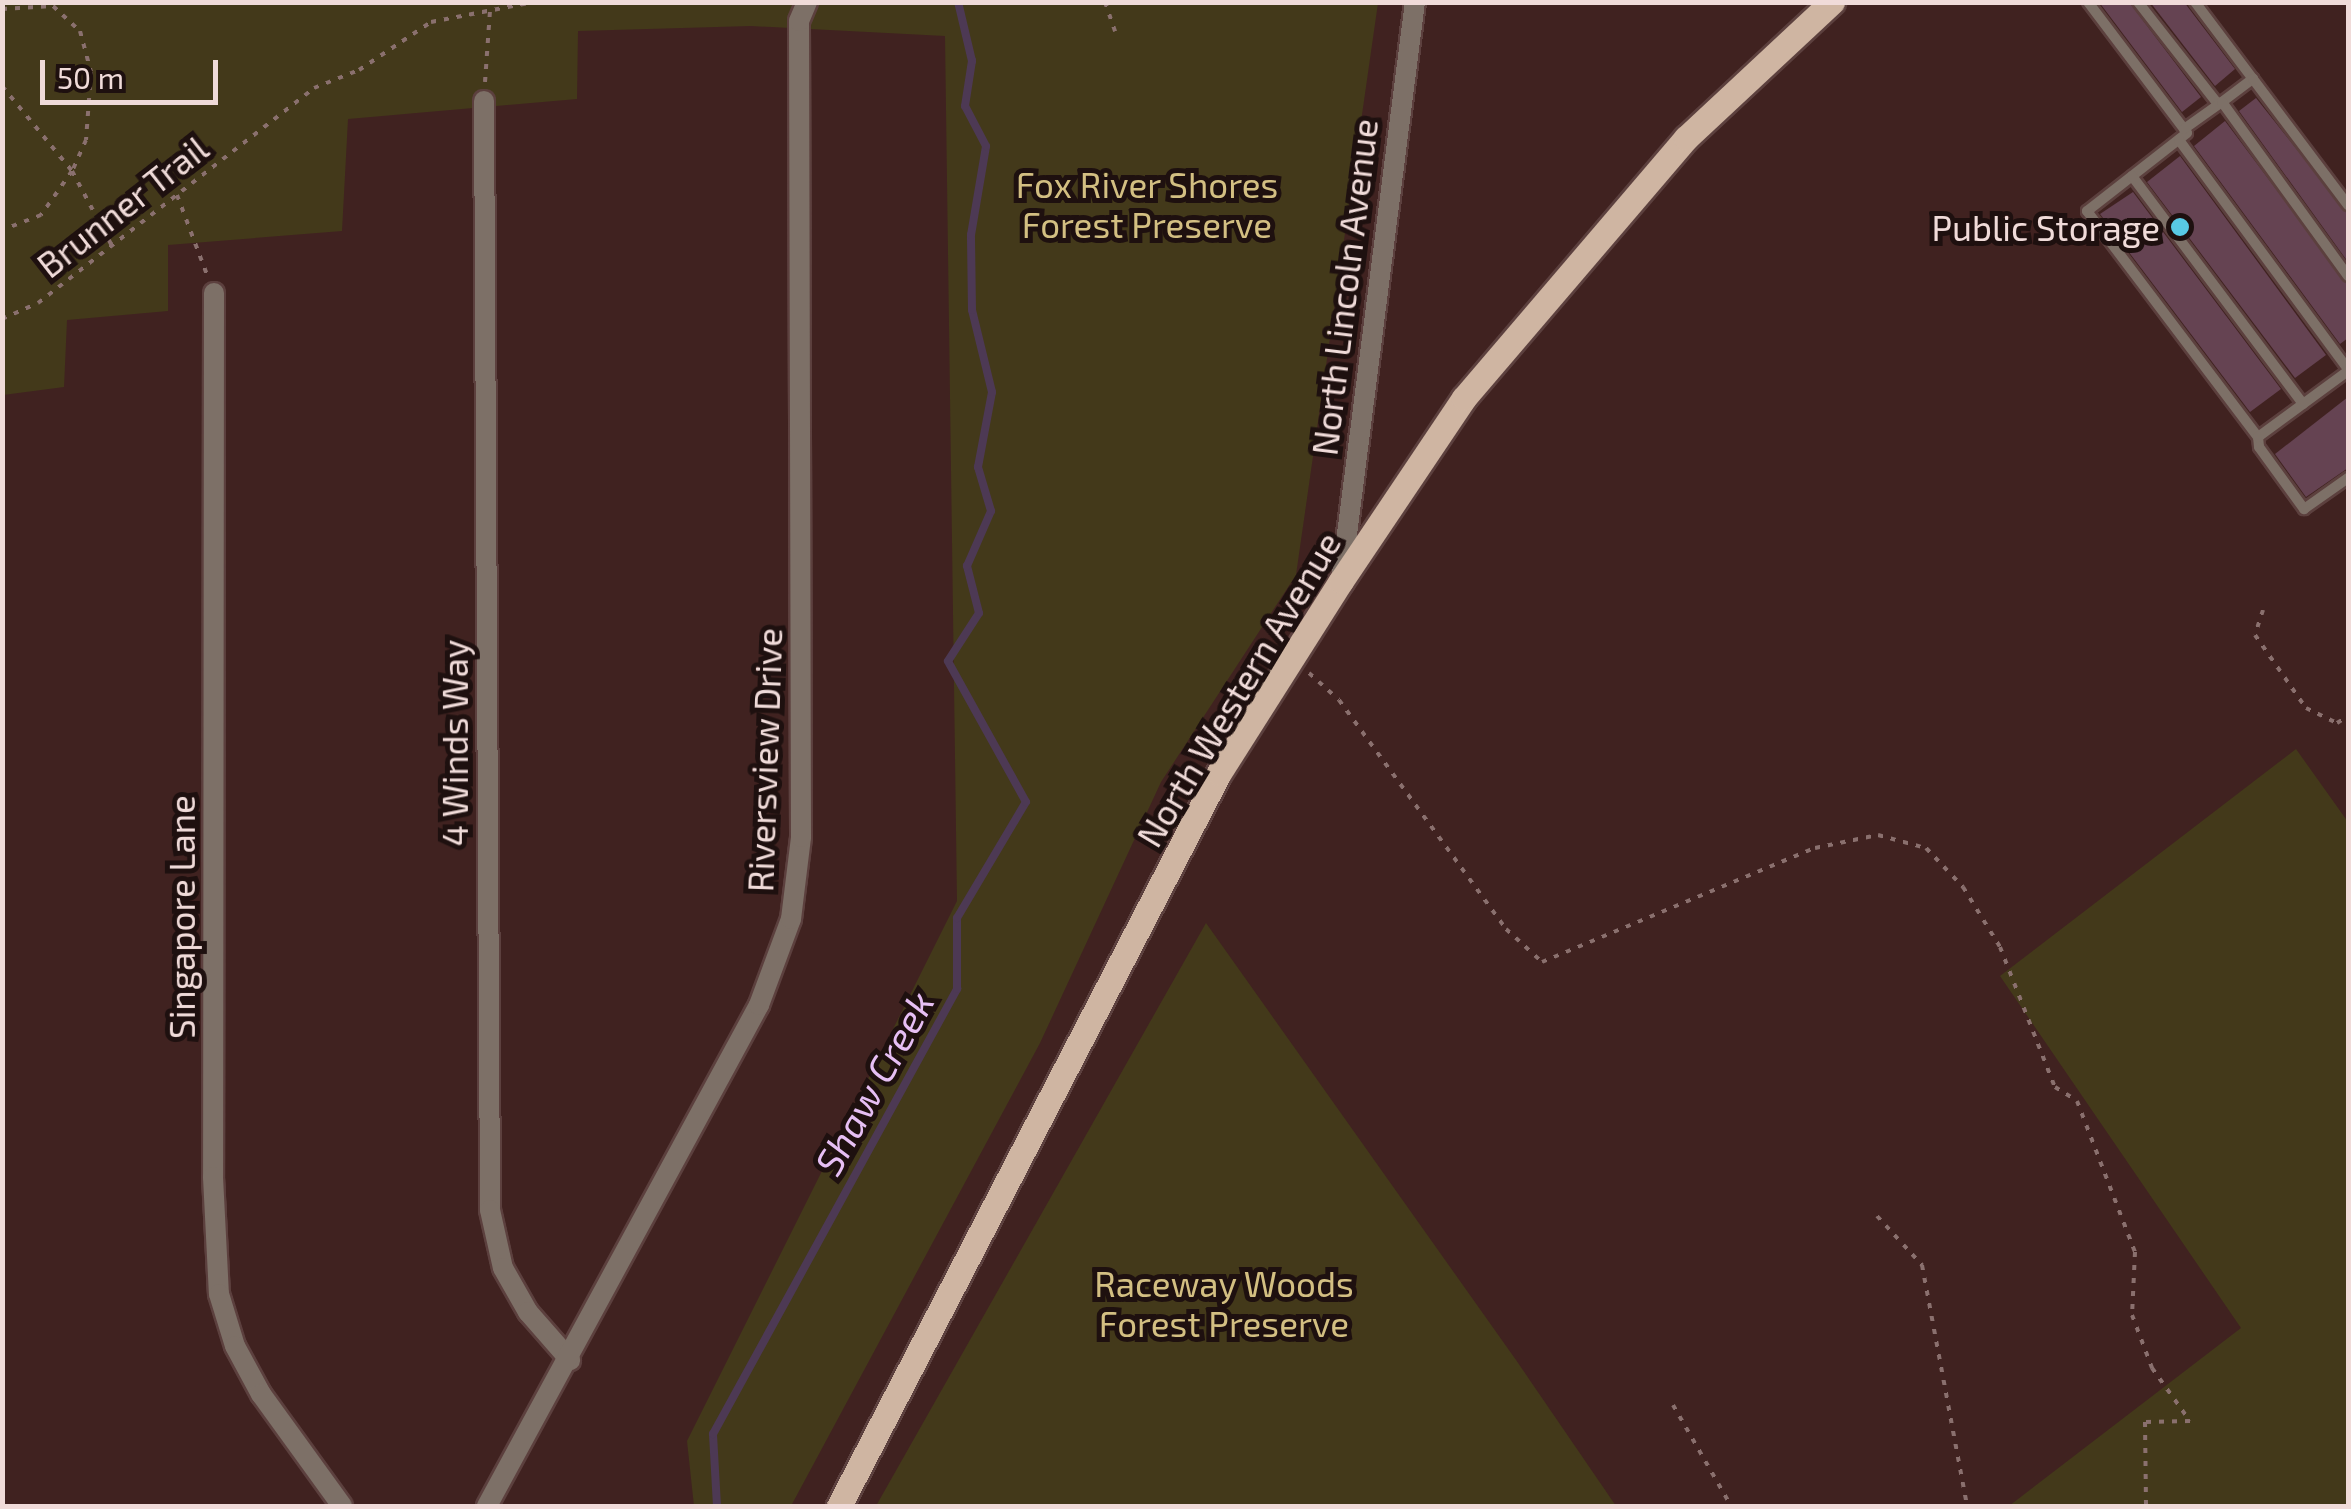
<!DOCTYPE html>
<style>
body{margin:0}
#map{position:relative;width:2351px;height:1509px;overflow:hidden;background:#402220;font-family:"Exo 2",sans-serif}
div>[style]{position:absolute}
.green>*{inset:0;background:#43391a}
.stream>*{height:8px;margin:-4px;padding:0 4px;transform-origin:4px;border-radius:4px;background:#4d3954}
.building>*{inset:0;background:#654352}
.path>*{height:4px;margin-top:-2px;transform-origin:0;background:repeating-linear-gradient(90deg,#8a706e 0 5px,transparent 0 13px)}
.roads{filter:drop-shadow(2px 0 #5c403e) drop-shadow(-2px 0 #5c403e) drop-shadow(0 2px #5c403e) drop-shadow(0 -2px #5c403e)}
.service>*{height:10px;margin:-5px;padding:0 5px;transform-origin:5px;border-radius:5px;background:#7d7067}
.minor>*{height:20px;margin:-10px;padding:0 10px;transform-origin:10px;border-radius:10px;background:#7d7067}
.primary>*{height:25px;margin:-12.5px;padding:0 12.5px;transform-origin:12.5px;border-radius:12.5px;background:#cfb5a2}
.dots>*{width:28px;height:28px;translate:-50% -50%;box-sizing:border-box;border:5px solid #1e100f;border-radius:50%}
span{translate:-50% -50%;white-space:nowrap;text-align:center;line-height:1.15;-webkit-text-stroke:10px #1e100f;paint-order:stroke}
.park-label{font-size:35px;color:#d3bf82}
.street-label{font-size:35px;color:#f0dbd9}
.poi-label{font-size:35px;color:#f0dbd9}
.right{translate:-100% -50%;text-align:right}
.water-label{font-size:38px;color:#e6bff4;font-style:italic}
.frame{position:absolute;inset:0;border:5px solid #f0dbd9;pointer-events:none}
.scale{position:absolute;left:40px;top:60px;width:178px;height:45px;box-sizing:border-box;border:5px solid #f0dbd9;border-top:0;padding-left:12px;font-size:30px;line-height:35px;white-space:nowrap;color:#f0dbd9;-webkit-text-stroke:8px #1e100f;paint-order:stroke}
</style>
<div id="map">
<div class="green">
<i style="clip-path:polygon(2px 3px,1378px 3px,1296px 575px,1161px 782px,1040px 1043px,791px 1506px,694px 1506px,687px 1441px,957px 901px,945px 36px,751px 26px,578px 31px,577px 99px,348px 119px,342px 231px,168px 245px,168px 311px,67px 320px,64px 387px,3px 395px)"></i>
<i style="clip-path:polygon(2296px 749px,2348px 822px,2348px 1506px,2009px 1506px,2241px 1328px,2000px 976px)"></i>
<i style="clip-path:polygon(1206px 923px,1516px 1360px,1616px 1506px,876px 1506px)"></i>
</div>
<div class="stream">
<i style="left:717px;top:1506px;width:72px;rotate:-93.2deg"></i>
<i style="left:713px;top:1434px;width:508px;rotate:-61.26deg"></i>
<i style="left:957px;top:989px;width:71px;rotate:-90deg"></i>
<i style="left:957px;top:918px;width:135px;rotate:-59.3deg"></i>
<i style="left:1026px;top:802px;width:161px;rotate:-119deg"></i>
<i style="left:948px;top:661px;width:57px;rotate:-57.1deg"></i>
<i style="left:979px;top:613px;width:49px;rotate:-104.3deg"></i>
<i style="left:967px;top:566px;width:60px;rotate:-66.4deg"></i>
<i style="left:991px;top:511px;width:46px;rotate:-106.5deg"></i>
<i style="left:978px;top:467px;width:76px;rotate:-79.4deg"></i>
<i style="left:992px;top:392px;width:84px;rotate:-103.7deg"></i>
<i style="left:972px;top:310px;width:75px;rotate:-90.8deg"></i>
<i style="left:971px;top:235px;width:90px;rotate:-80.4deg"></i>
<i style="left:986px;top:146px;width:45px;rotate:-117.7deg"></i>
<i style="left:965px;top:106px;width:46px;rotate:-81.2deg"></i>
<i style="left:972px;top:61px;width:61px;rotate:-103.3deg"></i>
</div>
<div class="building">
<i style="clip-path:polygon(2099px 2px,2129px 2px,2201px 97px,2182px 112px)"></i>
<i style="clip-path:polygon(2150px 2px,2184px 2px,2235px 69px,2215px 86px)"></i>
<i style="clip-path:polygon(2256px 98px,2348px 214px,2348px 262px,2239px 111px)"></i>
<i style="clip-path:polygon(2225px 121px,2348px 285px,2348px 338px,2340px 344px,2194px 146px)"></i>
<i style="clip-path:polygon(2180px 156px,2326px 355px,2295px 378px,2147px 182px)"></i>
<i style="clip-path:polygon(2133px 192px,2281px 389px,2250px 412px,2100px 214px)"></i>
<i style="clip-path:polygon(2348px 397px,2348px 468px,2306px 497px,2275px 454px)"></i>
</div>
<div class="path">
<i style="left:642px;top:2px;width:83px"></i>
<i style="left:1105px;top:2px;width:31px;rotate:71deg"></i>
<i style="left:2px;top:9px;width:51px;rotate:-3.4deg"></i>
<i style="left:53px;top:6px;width:37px;rotate:43deg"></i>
<i style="left:80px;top:31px;width:42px;rotate:75deg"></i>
<i style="left:91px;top:72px;width:68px;rotate:94.2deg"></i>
<i style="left:86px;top:140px;width:34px;rotate:114deg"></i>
<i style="left:72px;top:171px;width:54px;rotate:125.2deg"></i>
<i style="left:41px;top:215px;width:42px;rotate:159deg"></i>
<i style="left:485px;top:82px;width:71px;rotate:-86deg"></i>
<i style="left:2px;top:86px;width:110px;rotate:50.5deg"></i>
<i style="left:72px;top:171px;width:85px;rotate:61.9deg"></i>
<i style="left:177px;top:195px;width:85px;rotate:69.4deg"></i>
<i style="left:2px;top:319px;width:39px;rotate:-24deg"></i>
<i style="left:38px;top:303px;width:350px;rotate:-37.9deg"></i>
<i style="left:314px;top:88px;width:48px;rotate:-21.8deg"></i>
<i style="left:359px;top:70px;width:87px;rotate:-33.7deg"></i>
<i style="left:431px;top:22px;width:105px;rotate:-11deg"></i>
<i style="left:2263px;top:610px;width:26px;rotate:108deg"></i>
<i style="left:2255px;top:635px;width:89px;rotate:55.1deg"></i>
<i style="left:2306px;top:708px;width:34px;rotate:26deg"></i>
<i style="left:2337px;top:723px;width:13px;rotate:-32deg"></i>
<i style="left:1309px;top:673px;width:40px;rotate:42deg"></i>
<i style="left:1339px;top:700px;width:283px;rotate:53.9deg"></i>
<i style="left:1506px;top:929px;width:49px;rotate:42.5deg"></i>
<i style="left:1542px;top:962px;width:296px;rotate:-22.7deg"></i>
<i style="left:1815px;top:848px;width:64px;rotate:-11.7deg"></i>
<i style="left:1878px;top:835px;width:50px;rotate:15.2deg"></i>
<i style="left:1926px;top:848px;width:54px;rotate:46.5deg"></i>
<i style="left:1963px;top:887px;width:70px;rotate:58.3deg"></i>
<i style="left:2000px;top:947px;width:150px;rotate:68.6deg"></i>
<i style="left:2055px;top:1087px;width:26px;rotate:32deg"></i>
<i style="left:2077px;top:1101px;width:162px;rotate:69deg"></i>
<i style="left:2135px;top:1252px;width:63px;rotate:92.7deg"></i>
<i style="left:2132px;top:1315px;width:57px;rotate:69.3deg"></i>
<i style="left:2152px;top:1368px;width:65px;rotate:54.4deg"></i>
<i style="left:2190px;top:1421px;width:45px;rotate:178.7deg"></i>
<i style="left:2145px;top:1422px;width:84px;rotate:89.3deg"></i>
<i style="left:1877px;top:1216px;width:67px;rotate:47.4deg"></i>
<i style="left:1922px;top:1265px;width:245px;rotate:79.4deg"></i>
<i style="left:1673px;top:1405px;width:116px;rotate:60.1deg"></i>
</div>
<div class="roads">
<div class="service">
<i style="left:2088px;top:2px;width:164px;rotate:52.9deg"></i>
<i style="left:2187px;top:133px;width:127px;rotate:142deg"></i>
<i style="left:2087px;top:211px;width:283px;rotate:52.9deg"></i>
<i style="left:2258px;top:437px;width:10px;rotate:84deg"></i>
<i style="left:2259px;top:447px;width:77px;rotate:54deg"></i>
<i style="left:2304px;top:509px;width:54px;rotate:-35.2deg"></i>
<i style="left:2138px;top:2px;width:130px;rotate:51.9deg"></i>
<i style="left:2195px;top:2px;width:96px;rotate:53deg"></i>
<i style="left:2222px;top:102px;width:39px;rotate:-37deg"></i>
<i style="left:2253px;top:79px;width:158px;rotate:53deg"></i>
<i style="left:2184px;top:129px;width:47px;rotate:-35.4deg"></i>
<i style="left:2222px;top:102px;width:215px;rotate:54.1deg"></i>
<i style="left:2179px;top:140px;width:285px;rotate:53.6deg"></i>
<i style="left:2132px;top:176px;width:285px;rotate:53.1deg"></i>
<i style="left:2258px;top:437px;width:112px;rotate:-36.3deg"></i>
</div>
<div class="minor">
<i style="left:484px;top:101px;width:1109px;rotate:89.69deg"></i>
<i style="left:490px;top:1210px;width:59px;rotate:77.4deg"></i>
<i style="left:503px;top:1268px;width:51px;rotate:60.4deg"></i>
<i style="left:528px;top:1312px;width:64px;rotate:48.8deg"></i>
<i style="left:214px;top:293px;width:884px;rotate:90.06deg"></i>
<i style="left:213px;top:1177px;width:117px;rotate:87.1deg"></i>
<i style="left:219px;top:1294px;width:54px;rotate:72.9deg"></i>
<i style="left:235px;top:1346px;width:55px;rotate:61.6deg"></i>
<i style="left:261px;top:1394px;width:138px;rotate:54.1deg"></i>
<i style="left:1341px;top:581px;width:584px;rotate:-82.72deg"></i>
<i style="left:487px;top:1506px;width:570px;rotate:-61.5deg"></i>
<i style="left:759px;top:1005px;width:92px;rotate:-69.6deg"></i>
<i style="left:791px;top:919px;width:83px;rotate:-83deg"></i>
<i style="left:801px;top:837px;width:816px;rotate:-90.14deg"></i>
<i style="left:799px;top:21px;width:21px;rotate:-67deg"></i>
</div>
<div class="primary">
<i style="left:839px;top:1506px;width:826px;rotate:-62.6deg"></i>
<i style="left:1219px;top:773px;width:227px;rotate:-57.6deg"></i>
<i style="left:1341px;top:581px;width:220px;rotate:-56.1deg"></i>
<i style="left:1464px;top:398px;width:342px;rotate:-49.5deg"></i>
<i style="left:1686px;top:138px;width:200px;rotate:-43deg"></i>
</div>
</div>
<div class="dots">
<i style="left:2180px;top:227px;background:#58c9e4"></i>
</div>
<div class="park-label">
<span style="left:1147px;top:204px">Fox River Shores<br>Forest Preserve</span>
<span style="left:1224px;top:1303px">Raceway Woods<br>Forest Preserve</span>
</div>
<div class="street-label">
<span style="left:122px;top:206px;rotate:-38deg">Brunner Trail</span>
<span style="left:1344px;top:287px;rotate:-83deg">North Lincoln Avenue</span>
<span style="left:1238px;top:689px;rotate:-59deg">North Western Avenue</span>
<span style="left:454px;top:743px;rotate:-90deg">4 Winds Way</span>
<span style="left:764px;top:760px;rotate:-88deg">Riversview Drive</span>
<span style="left:181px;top:917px;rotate:-90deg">Singapore Lane</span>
</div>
<div class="poi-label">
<span class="right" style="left:2160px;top:227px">Public Storage</span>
</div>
<div class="water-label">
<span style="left:874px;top:1083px;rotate:-61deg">Shaw Creek</span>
</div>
<div class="frame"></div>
<div class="scale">50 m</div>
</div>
